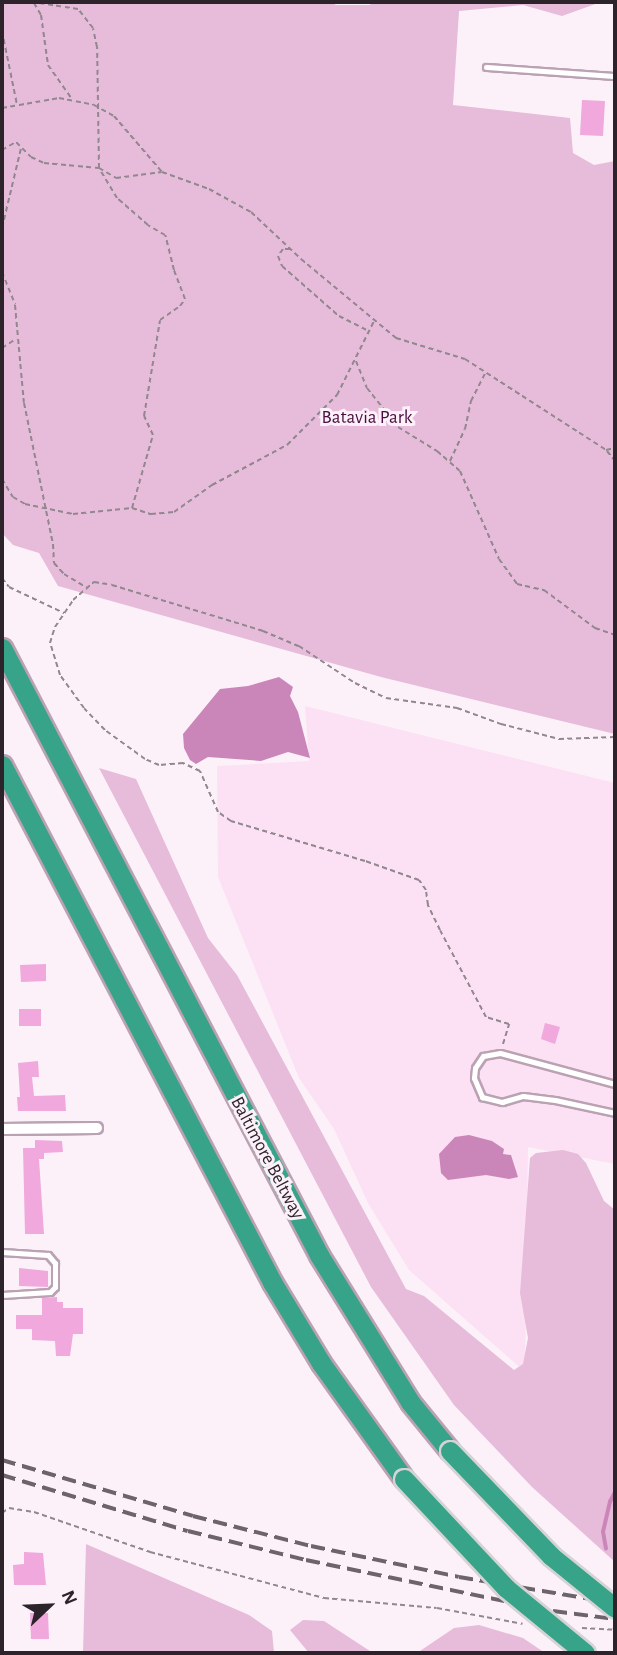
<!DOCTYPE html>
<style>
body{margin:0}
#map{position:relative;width:617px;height:1655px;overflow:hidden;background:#fcf1f9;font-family:"Alegreya Sans",sans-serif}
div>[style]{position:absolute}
.built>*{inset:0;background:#fbe1f3}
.green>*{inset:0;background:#e7bbda}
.water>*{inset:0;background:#cb86b9}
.stream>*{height:3.5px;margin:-1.75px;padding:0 1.75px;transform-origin:1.75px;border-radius:1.75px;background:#cb86b9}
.building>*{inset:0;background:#f0a8dd}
.path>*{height:2px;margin-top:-1px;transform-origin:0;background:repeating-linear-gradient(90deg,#91878e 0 5px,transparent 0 8.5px)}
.roads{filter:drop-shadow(2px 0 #bba2b3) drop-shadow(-2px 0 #bba2b3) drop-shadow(0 2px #bba2b3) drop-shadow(0 -2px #bba2b3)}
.service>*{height:5px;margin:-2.5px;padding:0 2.5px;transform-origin:2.5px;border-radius:2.5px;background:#fff}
.minor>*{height:10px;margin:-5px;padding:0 5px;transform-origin:5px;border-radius:5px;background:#fff}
.motorway>*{height:19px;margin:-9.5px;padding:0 9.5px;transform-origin:9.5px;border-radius:9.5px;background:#37a389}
.rail>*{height:3.5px;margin-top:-1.75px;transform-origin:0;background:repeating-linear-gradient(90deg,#6d646b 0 14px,transparent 0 21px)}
.bridges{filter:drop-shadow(2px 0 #d5d3d5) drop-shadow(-2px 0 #d5d3d5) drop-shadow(0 2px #d5d3d5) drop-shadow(0 -2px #d5d3d5)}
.motorway-bridge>*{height:19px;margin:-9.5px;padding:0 9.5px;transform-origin:9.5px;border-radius:9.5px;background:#37a389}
span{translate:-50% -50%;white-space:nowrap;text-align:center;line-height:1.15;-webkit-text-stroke:6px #fcf1f9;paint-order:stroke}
.park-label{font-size:19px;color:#4a0c3f}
.street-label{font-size:19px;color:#2d242b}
.frame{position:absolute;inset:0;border:4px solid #2d242b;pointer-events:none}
.north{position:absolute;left:14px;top:1571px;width:70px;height:70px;-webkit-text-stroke:5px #fcf1f9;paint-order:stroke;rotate:67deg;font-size:19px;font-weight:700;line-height:28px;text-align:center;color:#2d242b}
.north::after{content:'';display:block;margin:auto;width:24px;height:32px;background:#2d242b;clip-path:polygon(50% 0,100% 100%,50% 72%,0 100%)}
</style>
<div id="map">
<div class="built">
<i style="clip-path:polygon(305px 706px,615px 783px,615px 1164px,528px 1147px,525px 1372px,409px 1270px,368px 1203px,334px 1129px,299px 1078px,218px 877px,217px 766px,309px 761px)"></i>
</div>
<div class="green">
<i style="clip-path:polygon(2px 2px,331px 2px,336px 5px,370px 5px,372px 2px,601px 2px,562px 16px,523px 5px,459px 11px,453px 105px,570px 118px,573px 153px,594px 165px,615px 161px,615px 734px,381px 677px,58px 586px,39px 553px,13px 545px,2px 533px)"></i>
<i style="clip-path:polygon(99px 768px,136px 779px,208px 938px,237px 975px,406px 1289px,424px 1296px,514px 1370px,523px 1364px,528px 1338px,520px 1293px,530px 1158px,536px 1153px,563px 1150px,578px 1154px,586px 1163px,604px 1201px,615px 1210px,615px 1562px,532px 1487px,454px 1405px,371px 1287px)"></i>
<i style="clip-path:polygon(86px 1544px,249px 1615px,272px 1631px,274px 1653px,83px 1653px)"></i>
<i style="clip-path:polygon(303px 1620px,324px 1621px,373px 1653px,309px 1653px,290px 1630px)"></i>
<i style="clip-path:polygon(479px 1625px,523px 1638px,545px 1653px,417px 1653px,454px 1628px)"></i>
</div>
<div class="water">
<i style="clip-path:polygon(279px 677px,293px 687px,290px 696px,298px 712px,310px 758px,288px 752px,261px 761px,208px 757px,196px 764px,190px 760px,184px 748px,183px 734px,220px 689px,248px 686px)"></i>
<i style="clip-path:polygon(469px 1135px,492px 1141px,504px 1149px,503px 1154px,511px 1155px,518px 1177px,509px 1179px,486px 1175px,448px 1180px,441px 1173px,439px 1154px,455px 1137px)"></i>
</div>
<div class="stream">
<i style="left:606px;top:1549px;width:17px;rotate:-100deg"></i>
<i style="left:603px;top:1532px;width:31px;rotate:-77deg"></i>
<i style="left:610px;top:1502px;width:11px;rotate:-63deg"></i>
</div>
<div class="building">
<i style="clip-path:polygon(582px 100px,605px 101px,603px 136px,580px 135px)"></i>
<i style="clip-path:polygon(46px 964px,46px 981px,21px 982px,20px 965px)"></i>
<i style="clip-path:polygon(19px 1009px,41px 1009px,41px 1026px,19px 1026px)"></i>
<i style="clip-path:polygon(545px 1023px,560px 1027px,555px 1044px,541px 1039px)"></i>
<i style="clip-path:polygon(38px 1061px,39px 1077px,32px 1077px,34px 1096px,65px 1095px,66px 1111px,18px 1111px,17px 1097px,20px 1097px,18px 1063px)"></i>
<i style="clip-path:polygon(35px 1140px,62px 1141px,63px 1152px,44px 1153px,44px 1159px,39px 1159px,44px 1234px,25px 1234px,23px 1148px,35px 1148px)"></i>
<i style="clip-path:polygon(19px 1268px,48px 1271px,48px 1287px,19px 1286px)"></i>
<i style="clip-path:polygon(57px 1297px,57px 1302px,63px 1302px,63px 1308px,83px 1308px,83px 1334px,73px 1334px,70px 1356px,56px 1356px,55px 1341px,32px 1340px,32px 1329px,16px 1329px,16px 1315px,42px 1315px,42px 1298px)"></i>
<i style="clip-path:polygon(24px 1552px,43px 1553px,46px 1585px,14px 1585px,13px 1565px,24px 1564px)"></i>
<i style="clip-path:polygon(30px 1613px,48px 1613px,49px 1639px,31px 1639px)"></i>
</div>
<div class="path">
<i style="left:34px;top:3px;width:14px;rotate:60deg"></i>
<i style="left:41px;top:15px;width:50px;rotate:82deg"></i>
<i style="left:48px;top:65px;width:42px;rotate:54.8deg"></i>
<i style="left:2px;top:31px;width:76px;rotate:78.5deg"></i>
<i style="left:2px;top:108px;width:58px;rotate:-10deg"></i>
<i style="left:59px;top:98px;width:36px;rotate:11deg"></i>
<i style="left:94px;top:105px;width:23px;rotate:29deg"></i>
<i style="left:114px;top:116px;width:74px;rotate:49.4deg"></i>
<i style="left:162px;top:172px;width:50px;rotate:19.9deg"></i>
<i style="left:209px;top:189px;width:48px;rotate:28.7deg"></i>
<i style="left:251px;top:212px;width:69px;rotate:43.2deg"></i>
<i style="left:301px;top:259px;width:124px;rotate:39.7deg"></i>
<i style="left:396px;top:338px;width:72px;rotate:16.9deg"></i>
<i style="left:465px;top:359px;width:168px;rotate:32.8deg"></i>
<i style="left:606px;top:450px;width:9px;rotate:-13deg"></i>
<i style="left:2px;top:150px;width:16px;rotate:-30deg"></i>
<i style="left:16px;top:142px;width:21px;rotate:45deg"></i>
<i style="left:31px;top:157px;width:14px;rotate:25deg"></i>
<i style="left:44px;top:163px;width:55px;rotate:5.2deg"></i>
<i style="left:99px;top:168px;width:20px;rotate:30deg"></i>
<i style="left:116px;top:178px;width:46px;rotate:-7.4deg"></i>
<i style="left:2px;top:228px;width:82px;rotate:-76.6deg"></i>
<i style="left:290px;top:249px;width:7px;rotate:180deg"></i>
<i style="left:283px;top:249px;width:9px;rotate:126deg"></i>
<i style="left:278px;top:256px;width:11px;rotate:68deg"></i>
<i style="left:282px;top:266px;width:76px;rotate:41.3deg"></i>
<i style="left:339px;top:316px;width:33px;rotate:27deg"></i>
<i style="left:2px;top:272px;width:35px;rotate:68deg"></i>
<i style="left:15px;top:305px;width:98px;rotate:84.8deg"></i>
<i style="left:24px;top:403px;width:144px;rotate:78.4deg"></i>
<i style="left:53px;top:544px;width:19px;rotate:87deg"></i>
<i style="left:54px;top:563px;width:15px;rotate:48deg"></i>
<i style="left:64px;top:574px;width:26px;rotate:31deg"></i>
<i style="left:2px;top:348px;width:17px;rotate:-33deg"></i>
<i style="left:356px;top:361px;width:29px;rotate:68deg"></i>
<i style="left:367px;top:388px;width:50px;rotate:51.5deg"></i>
<i style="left:398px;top:427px;width:46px;rotate:31.6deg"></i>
<i style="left:437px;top:451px;width:30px;rotate:41deg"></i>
<i style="left:460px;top:471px;width:96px;rotate:66.1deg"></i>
<i style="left:499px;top:559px;width:31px;rotate:54deg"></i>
<i style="left:517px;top:584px;width:28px;rotate:13deg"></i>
<i style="left:544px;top:590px;width:64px;rotate:36.7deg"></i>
<i style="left:595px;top:628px;width:21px;rotate:19deg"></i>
<i style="left:607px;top:451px;width:13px;rotate:51deg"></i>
<i style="left:450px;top:461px;width:35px;rotate:-65deg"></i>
<i style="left:465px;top:429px;width:29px;rotate:-78deg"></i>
<i style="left:471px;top:401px;width:31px;rotate:-63deg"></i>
<i style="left:2px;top:479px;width:21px;rotate:59deg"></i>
<i style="left:13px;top:497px;width:14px;rotate:30deg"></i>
<i style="left:25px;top:504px;width:49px;rotate:11.8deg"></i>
<i style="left:73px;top:514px;width:59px;rotate:-5.8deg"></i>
<i style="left:132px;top:508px;width:76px;rotate:-74deg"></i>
<i style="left:153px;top:435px;width:21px;rotate:-115deg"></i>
<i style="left:144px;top:416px;width:97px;rotate:-80.5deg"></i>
<i style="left:160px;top:320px;width:24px;rotate:-35deg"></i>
<i style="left:180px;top:306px;width:9px;rotate:-54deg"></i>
<i style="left:185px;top:299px;width:31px;rotate:-111deg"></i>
<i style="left:174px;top:270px;width:36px;rotate:-104deg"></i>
<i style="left:165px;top:235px;width:20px;rotate:-150deg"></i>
<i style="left:148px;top:225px;width:41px;rotate:-138.9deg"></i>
<i style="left:117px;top:198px;width:35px;rotate:-121deg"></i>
<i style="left:99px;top:168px;width:121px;rotate:-90.9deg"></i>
<i style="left:97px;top:47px;width:19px;rotate:-102deg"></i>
<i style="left:93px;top:28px;width:24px;rotate:-128deg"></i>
<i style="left:78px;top:9px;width:46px;rotate:-171.2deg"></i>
<i style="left:132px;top:508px;width:20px;rotate:18deg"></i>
<i style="left:151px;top:514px;width:23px;rotate:-5deg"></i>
<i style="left:174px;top:512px;width:47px;rotate:-35.4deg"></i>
<i style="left:212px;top:485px;width:85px;rotate:-28.1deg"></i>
<i style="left:287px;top:445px;width:71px;rotate:-45deg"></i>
<i style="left:337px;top:395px;width:83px;rotate:-63.4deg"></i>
<i style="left:2px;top:578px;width:11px;rotate:52deg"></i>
<i style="left:9px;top:587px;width:61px;rotate:25.3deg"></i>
<i style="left:503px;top:1044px;width:21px;rotate:-73deg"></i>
<i style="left:509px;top:1024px;width:24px;rotate:-163deg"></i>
<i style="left:486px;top:1017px;width:98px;rotate:-117.9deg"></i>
<i style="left:440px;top:930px;width:28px;rotate:-116deg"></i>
<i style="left:428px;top:905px;width:15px;rotate:-98deg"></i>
<i style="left:426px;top:890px;width:12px;rotate:-125deg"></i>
<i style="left:419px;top:880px;width:57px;rotate:-160.6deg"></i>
<i style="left:365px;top:861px;width:140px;rotate:-163.4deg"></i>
<i style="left:231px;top:821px;width:16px;rotate:-145deg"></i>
<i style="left:218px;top:812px;width:45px;rotate:-113.7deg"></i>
<i style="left:200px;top:771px;width:19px;rotate:-155deg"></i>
<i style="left:183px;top:763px;width:24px;rotate:175deg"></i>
<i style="left:159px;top:765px;width:15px;rotate:-157deg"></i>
<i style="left:145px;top:759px;width:49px;rotate:-144.1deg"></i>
<i style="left:105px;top:730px;width:30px;rotate:-134deg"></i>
<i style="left:84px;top:708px;width:41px;rotate:-126deg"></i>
<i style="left:60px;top:675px;width:34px;rotate:-107deg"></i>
<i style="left:50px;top:643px;width:17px;rotate:-73deg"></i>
<i style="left:55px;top:627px;width:32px;rotate:-56deg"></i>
<i style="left:73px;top:600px;width:28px;rotate:-41deg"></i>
<i style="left:94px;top:582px;width:18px;rotate:9deg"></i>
<i style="left:112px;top:585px;width:158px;rotate:16.9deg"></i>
<i style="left:263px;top:631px;width:39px;rotate:23deg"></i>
<i style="left:299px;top:646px;width:67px;rotate:33.5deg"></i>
<i style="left:355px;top:683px;width:34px;rotate:26deg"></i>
<i style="left:386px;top:698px;width:72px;rotate:8deg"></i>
<i style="left:457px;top:708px;width:47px;rotate:20deg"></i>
<i style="left:501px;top:724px;width:60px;rotate:14.5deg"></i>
<i style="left:559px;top:739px;width:56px;rotate:-2deg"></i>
<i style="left:2px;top:1513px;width:9px;rotate:-36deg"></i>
<i style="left:9px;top:1508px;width:25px;rotate:9deg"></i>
<i style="left:34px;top:1512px;width:123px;rotate:19deg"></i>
<i style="left:150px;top:1552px;width:180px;rotate:14.8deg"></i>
<i style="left:324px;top:1598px;width:113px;rotate:5.1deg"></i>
<i style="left:437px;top:1608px;width:87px;rotate:10.5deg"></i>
<i style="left:582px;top:1628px;width:33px;rotate:3deg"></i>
</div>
<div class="roads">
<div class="service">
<i style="left:486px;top:67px;width:129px;rotate:4deg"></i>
<i style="left:615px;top:1084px;width:119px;rotate:-164.9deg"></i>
<i style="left:500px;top:1053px;width:17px;rotate:170deg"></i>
<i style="left:483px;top:1056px;width:14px;rotate:124deg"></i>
<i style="left:475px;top:1068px;width:10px;rotate:96deg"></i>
<i style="left:474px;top:1078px;width:21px;rotate:67deg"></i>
<i style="left:482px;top:1097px;width:21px;rotate:14deg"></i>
<i style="left:502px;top:1102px;width:22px;rotate:-16deg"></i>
<i style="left:523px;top:1096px;width:32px;rotate:7deg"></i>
<i style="left:555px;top:1100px;width:61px;rotate:12.2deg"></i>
<i style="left:2px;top:1252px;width:46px;rotate:3.7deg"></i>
<i style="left:48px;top:1255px;width:11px;rotate:49deg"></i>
<i style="left:55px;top:1263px;width:24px;rotate:90deg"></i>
<i style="left:55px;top:1287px;width:7px;rotate:135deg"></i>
<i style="left:50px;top:1292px;width:48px;rotate:176.4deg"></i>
</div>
<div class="minor">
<i style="left:2px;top:1129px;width:95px;rotate:-0.6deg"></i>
</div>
<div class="motorway">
<i style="left:2px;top:648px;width:685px;rotate:62.42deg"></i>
<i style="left:319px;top:1255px;width:173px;rotate:58.2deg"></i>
<i style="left:410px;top:1402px;width:63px;rotate:50.8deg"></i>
<i style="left:2px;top:765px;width:583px;rotate:62.42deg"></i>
<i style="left:272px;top:1282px;width:95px;rotate:58.8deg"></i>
<i style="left:321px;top:1363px;width:143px;rotate:54.4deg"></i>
</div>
</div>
<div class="rail">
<i style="left:2px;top:1460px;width:199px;rotate:16.3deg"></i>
<i style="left:193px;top:1516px;width:122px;rotate:14.3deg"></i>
<i style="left:311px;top:1546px;width:151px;rotate:11.8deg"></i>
<i style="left:459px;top:1577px;width:158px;rotate:9.5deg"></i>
<i style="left:2px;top:1475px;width:194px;rotate:16.8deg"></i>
<i style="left:188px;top:1531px;width:122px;rotate:13.8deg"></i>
<i style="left:306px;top:1560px;width:252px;rotate:11.7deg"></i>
<i style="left:553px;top:1611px;width:63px;rotate:7.4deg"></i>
</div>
<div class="bridges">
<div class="motorway-bridge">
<i style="left:450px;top:1451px;width:146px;rotate:46.1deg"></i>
<i style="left:551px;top:1556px;width:82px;rotate:39.1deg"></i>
<i style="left:404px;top:1479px;width:149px;rotate:46.9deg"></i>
<i style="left:506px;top:1588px;width:102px;rotate:39.4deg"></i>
</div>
</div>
<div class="park-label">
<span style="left:367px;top:418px">Batavia Park</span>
</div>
<div class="street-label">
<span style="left:267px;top:1158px;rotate:62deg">Baltimore Beltway</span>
</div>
<div class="frame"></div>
<div class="north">N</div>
</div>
